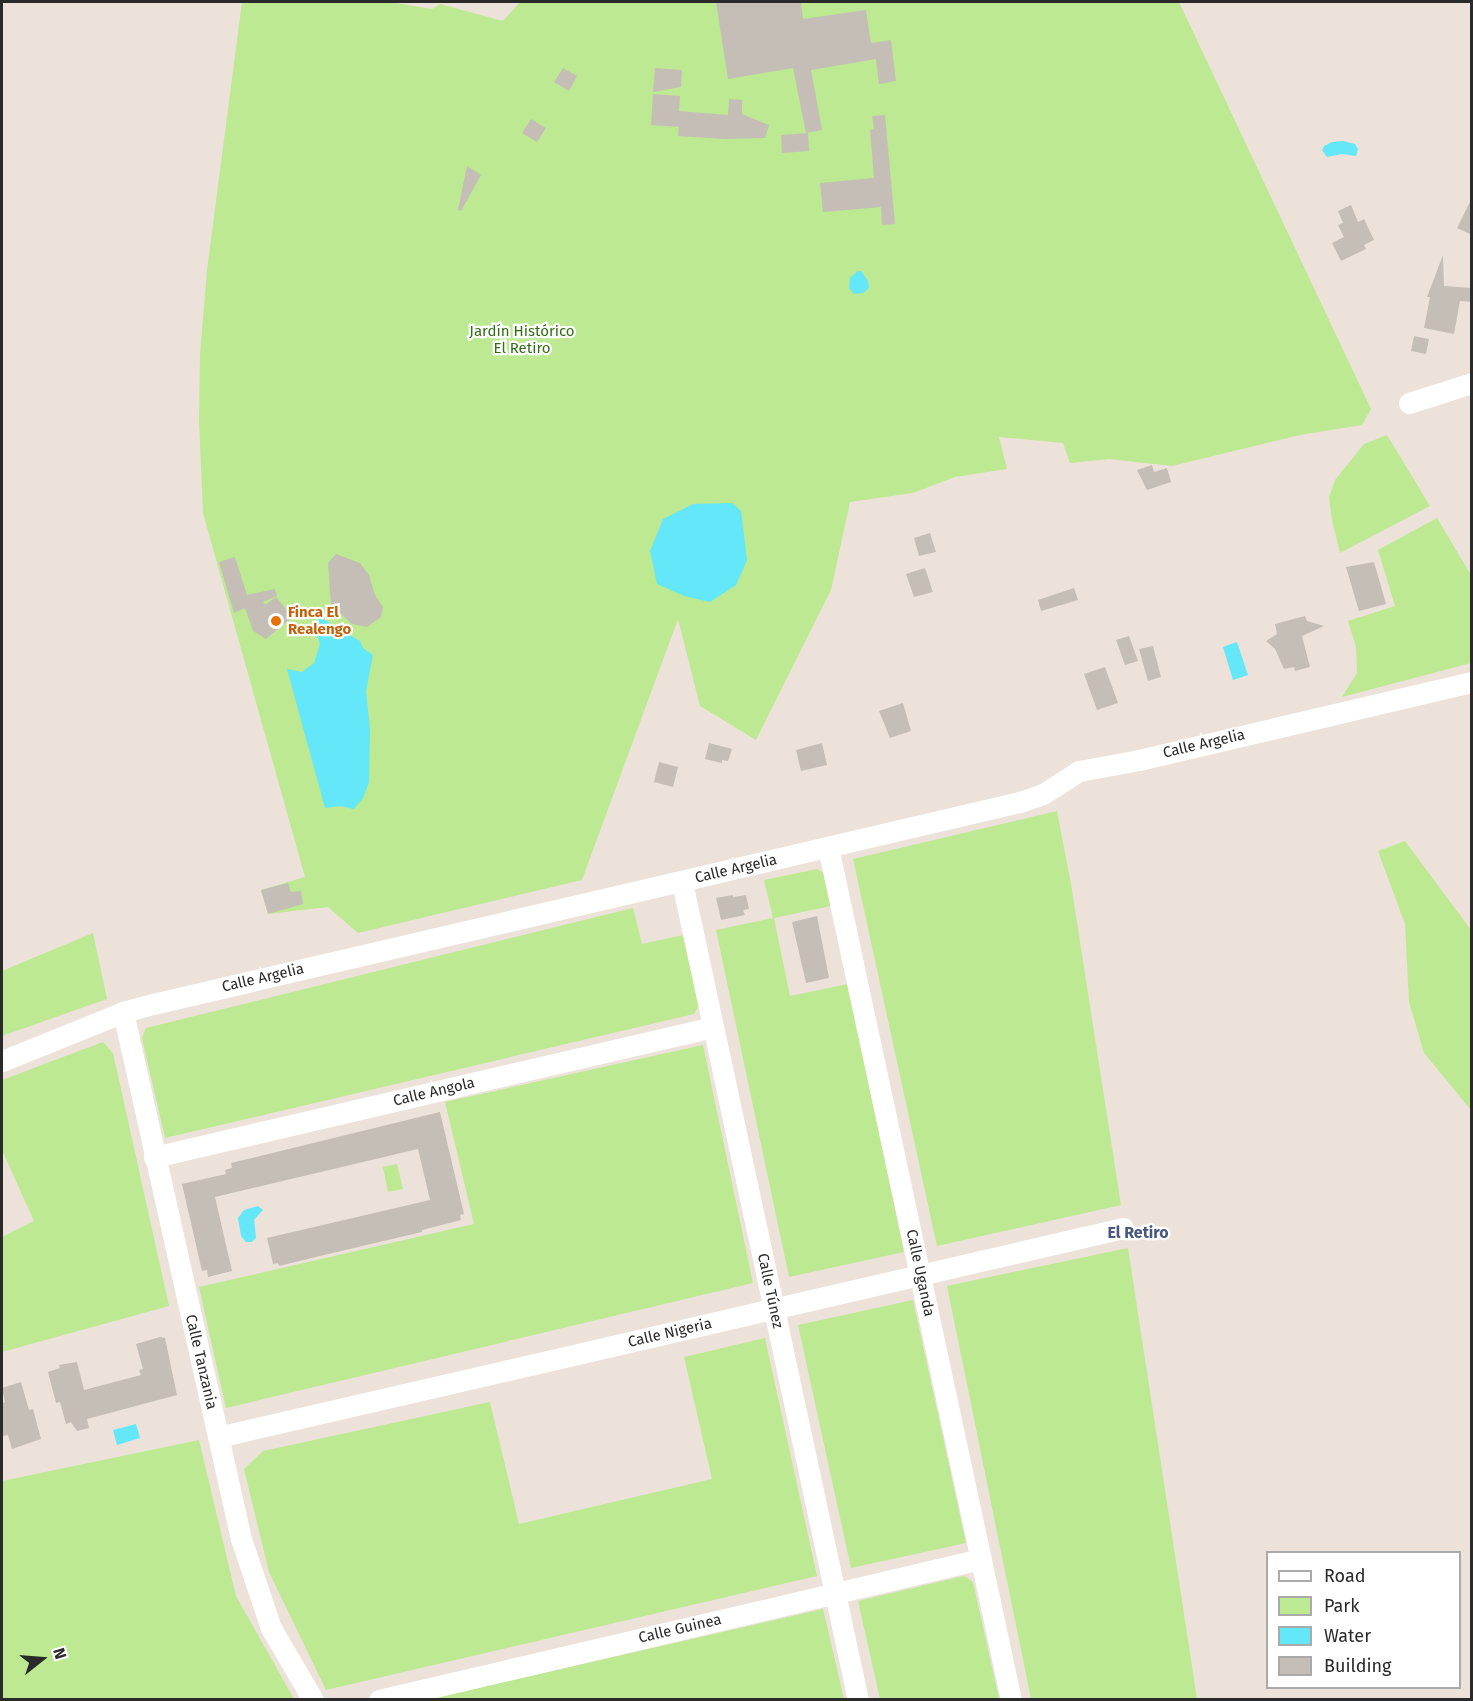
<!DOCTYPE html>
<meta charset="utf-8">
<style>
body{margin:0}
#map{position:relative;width:1473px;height:1701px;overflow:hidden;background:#ede2da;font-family:"Fira Sans",sans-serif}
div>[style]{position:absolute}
.green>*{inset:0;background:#bce991}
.water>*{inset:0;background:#63e7f9}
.building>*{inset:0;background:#c5beb6}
.minor>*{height:21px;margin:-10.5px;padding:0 10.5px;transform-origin:10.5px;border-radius:10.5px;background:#fff}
.dots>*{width:16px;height:16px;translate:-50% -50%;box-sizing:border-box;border:3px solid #fff;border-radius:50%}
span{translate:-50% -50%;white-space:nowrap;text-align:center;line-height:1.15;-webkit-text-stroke:4.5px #fff;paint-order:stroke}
.park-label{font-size:15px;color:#336d13}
.food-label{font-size:15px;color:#c56008;font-weight:700}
.left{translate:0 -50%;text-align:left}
.street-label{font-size:15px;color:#2a2a2a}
.neighbourhood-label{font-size:16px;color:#46587e;font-weight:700}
.frame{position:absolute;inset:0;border:3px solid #2a2a2a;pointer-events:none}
.legend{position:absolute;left:1266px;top:1551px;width:195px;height:138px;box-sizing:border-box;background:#fff;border:2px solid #aaa;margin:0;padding:8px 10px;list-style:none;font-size:18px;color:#2a2a2a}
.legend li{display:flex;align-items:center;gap:12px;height:30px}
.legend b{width:30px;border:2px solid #aaa}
.north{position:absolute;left:12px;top:1629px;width:60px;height:60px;-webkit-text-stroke:4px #fff;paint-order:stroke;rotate:73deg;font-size:16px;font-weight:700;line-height:24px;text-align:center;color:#2a2a2a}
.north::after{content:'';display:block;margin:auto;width:21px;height:27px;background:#2a2a2a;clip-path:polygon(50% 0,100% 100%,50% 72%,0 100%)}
</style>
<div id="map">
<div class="green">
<i style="clip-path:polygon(242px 2px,390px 2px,432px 9px,440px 4px,503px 21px,520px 2px,1179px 2px,1371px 409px,1362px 425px,1300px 435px,1172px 466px,1109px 459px,1070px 463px,1063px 443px,999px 437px,1007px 469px,955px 477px,913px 493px,850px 502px,831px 590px,756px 740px,700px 706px,678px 619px,582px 880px,358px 933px,328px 907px,268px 914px,261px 890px,305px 877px,203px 513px,199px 421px,200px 354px,207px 270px)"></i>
<i style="clip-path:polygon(1387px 435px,1430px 506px,1340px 553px,1332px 520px,1329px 497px,1335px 480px,1364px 444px)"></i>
<i style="clip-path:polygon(1437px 518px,1471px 575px,1471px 663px,1342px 697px,1357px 673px,1356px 647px,1348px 621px,1395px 606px,1378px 550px)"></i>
<i style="clip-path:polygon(1057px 811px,1071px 884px,1121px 1205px,937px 1246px,853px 859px)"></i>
<i style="clip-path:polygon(1405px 841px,1471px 930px,1471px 1110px,1424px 1053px,1409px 1002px,1405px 924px,1378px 851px)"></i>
<i style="clip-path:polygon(817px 869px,825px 874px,831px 906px,774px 918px,790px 996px,848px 984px,904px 1252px,789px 1277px,716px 930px,773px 918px,764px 880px)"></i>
<i style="clip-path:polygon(633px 908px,642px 944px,683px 935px,699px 1005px,694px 1014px,165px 1138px,142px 1038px,146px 1028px)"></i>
<i style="clip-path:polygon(93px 933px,107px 999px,2px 1036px,2px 971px)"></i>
<i style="clip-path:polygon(103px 1042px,113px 1053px,169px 1306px,2px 1352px,2px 1237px,34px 1221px,2px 1150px,2px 1080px)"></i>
<i style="clip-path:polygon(703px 1045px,753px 1283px,226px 1408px,199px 1287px,474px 1224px,445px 1102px)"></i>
<i style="clip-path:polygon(397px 1164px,403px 1189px,388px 1192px,383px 1167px)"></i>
<i style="clip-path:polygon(1128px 1248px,1197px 1699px,1031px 1699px,947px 1286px)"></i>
<i style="clip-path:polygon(913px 1300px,966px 1543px,851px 1568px,798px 1325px)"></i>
<i style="clip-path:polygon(765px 1338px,817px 1576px,326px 1690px,269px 1572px,244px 1469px,263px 1451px,490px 1402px,519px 1524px,712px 1479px,684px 1357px)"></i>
<i style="clip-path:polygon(199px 1440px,236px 1596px,294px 1699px,2px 1699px,2px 1481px)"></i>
<i style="clip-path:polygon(964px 1576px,973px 1582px,999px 1699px,880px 1699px,858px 1601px)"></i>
<i style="clip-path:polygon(823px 1609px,844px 1699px,431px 1699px)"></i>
</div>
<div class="water">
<i style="clip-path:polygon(1343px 141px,1355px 144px,1358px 149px,1356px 156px,1342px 154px,1327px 157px,1322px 150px,1324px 146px,1332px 142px)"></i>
<i style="clip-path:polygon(858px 271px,861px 271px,868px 281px,869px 288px,863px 293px,854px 294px,849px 288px,850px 278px)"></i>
<i style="clip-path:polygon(732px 503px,741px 511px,747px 560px,736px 585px,710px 602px,684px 596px,657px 584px,650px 551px,663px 519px,693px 504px)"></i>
<i style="clip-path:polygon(320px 617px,360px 641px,363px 648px,373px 655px,366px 691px,370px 729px,369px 782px,363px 798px,354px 809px,340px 806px,325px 808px,287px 669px,302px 672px,314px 663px,320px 644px,313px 623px)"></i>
<i style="clip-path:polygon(1237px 642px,1248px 675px,1233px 680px,1223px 647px)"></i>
<i style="clip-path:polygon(258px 1206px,263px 1210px,254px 1220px,256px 1238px,252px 1242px,246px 1242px,241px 1236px,238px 1218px,244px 1210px)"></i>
<i style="clip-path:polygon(136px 1424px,140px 1438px,117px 1445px,113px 1430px)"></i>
</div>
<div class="building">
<i style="clip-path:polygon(716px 2px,801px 2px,803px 19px,866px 10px,871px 43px,891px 40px,896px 81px,879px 84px,876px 59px,811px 70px,822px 130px,806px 133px,793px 68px,728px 79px)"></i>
<i style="clip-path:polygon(563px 68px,577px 76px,569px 91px,554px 82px)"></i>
<i style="clip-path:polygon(655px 68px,682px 70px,681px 87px,653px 92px)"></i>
<i style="clip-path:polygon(653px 94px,680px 96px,679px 111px,728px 115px,729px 99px,742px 100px,742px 114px,769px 125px,765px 138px,725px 139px,678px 136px,679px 127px,651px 125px)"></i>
<i style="clip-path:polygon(885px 115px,895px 224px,882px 225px,881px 207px,823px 212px,820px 183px,874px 178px,870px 130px,874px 129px,872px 116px)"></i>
<i style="clip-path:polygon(531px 119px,546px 128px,537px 142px,522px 133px)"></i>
<i style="clip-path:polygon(808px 133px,809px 151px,782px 153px,781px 135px)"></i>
<i style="clip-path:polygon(467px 166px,481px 175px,461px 211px,458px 210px)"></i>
<i style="clip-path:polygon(1472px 198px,1472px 235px,1457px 228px)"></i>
<i style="clip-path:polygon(1351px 205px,1358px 222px,1364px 219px,1374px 240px,1364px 245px,1366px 249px,1341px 261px,1332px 243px,1344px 237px,1338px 225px,1343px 223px,1338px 211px)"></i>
<i style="clip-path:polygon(1443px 255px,1444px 286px,1472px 288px,1472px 302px,1460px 301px,1454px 334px,1424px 328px,1430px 297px,1427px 297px)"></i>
<i style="clip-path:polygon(1414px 336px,1429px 339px,1426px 354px,1411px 351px)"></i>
<i style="clip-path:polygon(1152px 465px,1154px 472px,1167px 468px,1171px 482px,1147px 490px,1137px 470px)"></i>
<i style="clip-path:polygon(930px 533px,936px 552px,919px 556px,914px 538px)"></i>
<i style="clip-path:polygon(336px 554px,360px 563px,369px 575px,375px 595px,383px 607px,381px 617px,367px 627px,352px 624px,331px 605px,328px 563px)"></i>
<i style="clip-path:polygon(235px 557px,247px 595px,275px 589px,277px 596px,263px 602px,265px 605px,276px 597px,293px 617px,266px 639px,253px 631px,245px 608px,234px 613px,219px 562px)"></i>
<i style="clip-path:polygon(1374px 562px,1386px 604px,1359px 611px,1346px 567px)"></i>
<i style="clip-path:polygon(925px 568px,933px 592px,914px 597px,906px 574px)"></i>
<i style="clip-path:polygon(1074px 588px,1078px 600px,1041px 611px,1038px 600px)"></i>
<i style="clip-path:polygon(1305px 616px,1307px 621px,1324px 626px,1302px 636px,1310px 667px,1295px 671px,1294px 667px,1284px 669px,1275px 649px,1266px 641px,1277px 634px,1275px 624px)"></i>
<i style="clip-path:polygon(1129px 636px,1138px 661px,1125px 665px,1116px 640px)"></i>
<i style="clip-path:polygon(1153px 646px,1161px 677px,1148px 681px,1139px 649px)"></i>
<i style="clip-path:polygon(1105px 667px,1118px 703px,1097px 710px,1084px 674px)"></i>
<i style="clip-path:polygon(903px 703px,911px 731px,890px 738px,879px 711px)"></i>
<i style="clip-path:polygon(709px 743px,732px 749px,728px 761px,722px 760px,722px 763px,705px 759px)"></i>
<i style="clip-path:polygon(822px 743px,827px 765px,801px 771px,796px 750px)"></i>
<i style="clip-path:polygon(659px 762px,678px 767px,673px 787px,654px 782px)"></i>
<i style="clip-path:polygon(288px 883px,291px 892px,301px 891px,303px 904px,268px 914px,261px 890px)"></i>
<i style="clip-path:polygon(733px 895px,733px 897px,746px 895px,749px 909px,743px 910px,745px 915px,721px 920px,716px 898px)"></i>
<i style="clip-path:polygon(817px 916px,829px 978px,806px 983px,792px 922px)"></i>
<i style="clip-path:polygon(440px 1112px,464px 1214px,460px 1215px,461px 1220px,422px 1230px,422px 1232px,324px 1255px,279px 1266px,278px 1263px,273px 1264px,267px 1238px,430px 1200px,418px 1149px,215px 1197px,232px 1271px,208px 1277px,207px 1270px,202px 1271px,182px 1184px,226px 1174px,225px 1170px,232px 1168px,231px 1163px)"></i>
<i style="clip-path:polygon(160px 1337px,165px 1338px,177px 1395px,87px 1419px,89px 1428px,77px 1431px,71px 1422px,66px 1424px,60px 1402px,56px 1403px,48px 1372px,60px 1368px,59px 1365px,77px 1362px,84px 1390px,141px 1375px,139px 1370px,143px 1369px,136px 1344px)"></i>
<i style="clip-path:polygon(21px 1382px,29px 1410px,33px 1409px,41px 1439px,12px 1449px,8px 1435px,2px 1436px,2px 1403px,5px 1402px,2px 1388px)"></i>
</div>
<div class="minor">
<i style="left:1409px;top:403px;width:66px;rotate:-17.6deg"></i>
<i style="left:828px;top:847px;width:872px;rotate:77.89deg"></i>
<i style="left:682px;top:882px;width:837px;rotate:77.86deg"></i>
<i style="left:123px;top:1012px;width:540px;rotate:77.38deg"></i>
<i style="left:241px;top:1539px;width:94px;rotate:71.4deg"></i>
<i style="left:271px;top:1628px;width:83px;rotate:59.7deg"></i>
<i style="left:2px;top:1061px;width:131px;rotate:-22deg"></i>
<i style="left:123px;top:1012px;width:31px;rotate:-15deg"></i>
<i style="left:153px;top:1004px;width:890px;rotate:-13.12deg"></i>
<i style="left:1020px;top:802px;width:24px;rotate:-19deg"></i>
<i style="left:1043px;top:794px;width:43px;rotate:-32.6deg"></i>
<i style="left:1079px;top:771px;width:61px;rotate:-10.4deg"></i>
<i style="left:1139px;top:760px;width:342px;rotate:-13.2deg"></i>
<i style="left:154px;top:1157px;width:574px;rotate:-13.09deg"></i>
<i style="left:218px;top:1437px;width:929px;rotate:-13deg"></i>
<i style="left:379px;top:1700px;width:618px;rotate:-13.18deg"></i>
</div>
<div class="dots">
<i style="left:276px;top:621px;background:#e8710a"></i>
</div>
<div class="park-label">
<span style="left:522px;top:340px">Jardín Histórico<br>El Retiro</span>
</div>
<div class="food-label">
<span class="left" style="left:288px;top:621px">Finca El<br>Realengo</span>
</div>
<div class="street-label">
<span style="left:1204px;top:744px;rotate:-13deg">Calle Argelia</span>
<span style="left:736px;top:869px;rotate:-13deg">Calle Argelia</span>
<span style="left:263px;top:978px;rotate:-13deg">Calle Argelia</span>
<span style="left:434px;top:1092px;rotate:-13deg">Calle Angola</span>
<span style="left:920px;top:1273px;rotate:78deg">Calle Uganda</span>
<span style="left:770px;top:1291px;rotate:78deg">Calle Túnez</span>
<span style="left:670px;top:1333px;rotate:-13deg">Calle Nigeria</span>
<span style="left:201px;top:1362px;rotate:77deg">Calle Tanzania</span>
<span style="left:680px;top:1629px;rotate:-13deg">Calle Guinea</span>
</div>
<div class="neighbourhood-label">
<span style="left:1138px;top:1233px">El Retiro</span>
</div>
<div class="frame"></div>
<ul class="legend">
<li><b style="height:8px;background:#fff"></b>Road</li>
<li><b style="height:16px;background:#bce991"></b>Park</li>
<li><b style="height:16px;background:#63e7f9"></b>Water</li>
<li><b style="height:16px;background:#c5beb6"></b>Building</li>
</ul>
<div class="north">N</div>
</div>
